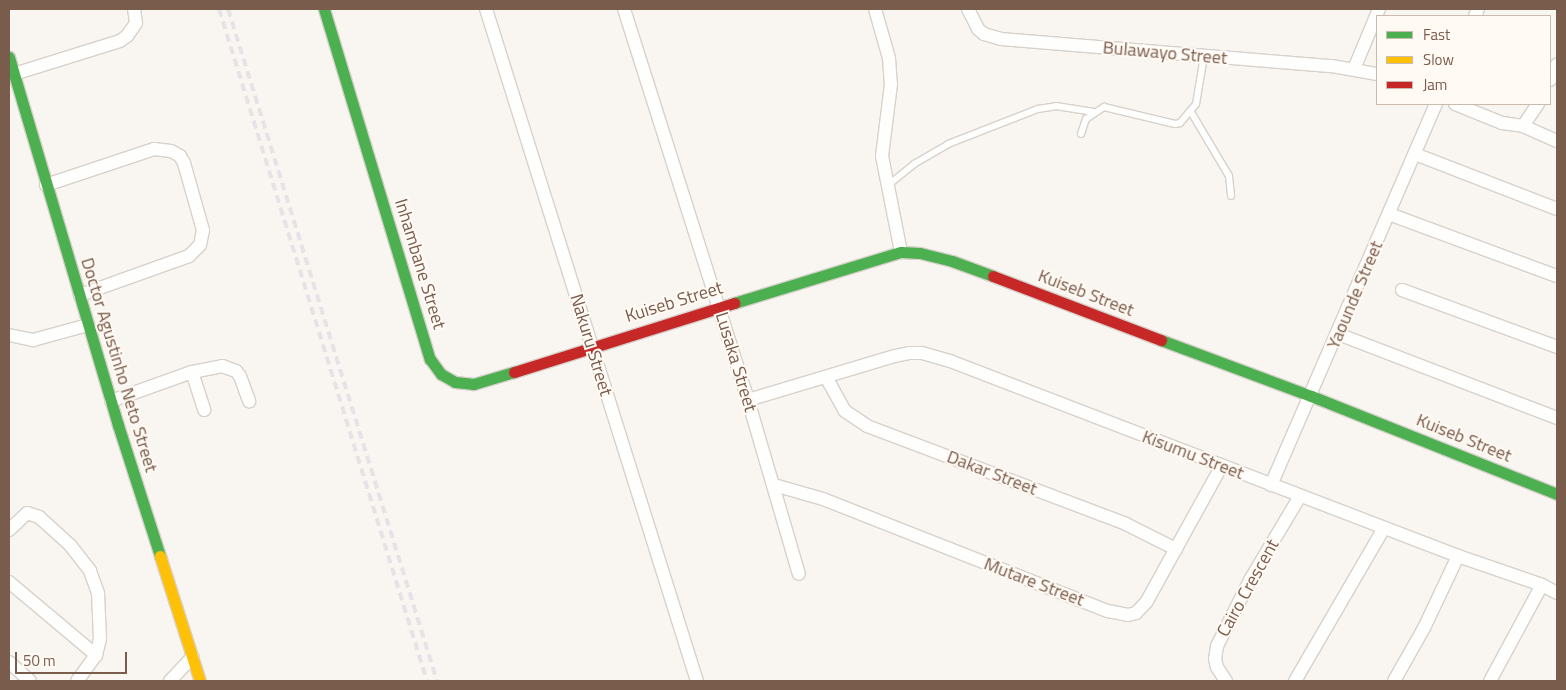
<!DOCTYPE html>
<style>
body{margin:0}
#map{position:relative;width:1566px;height:690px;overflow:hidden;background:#f9f5f0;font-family:"Titillium Web",sans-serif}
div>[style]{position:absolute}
.roads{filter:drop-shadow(1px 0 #d7d1cb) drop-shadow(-1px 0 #d7d1cb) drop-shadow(0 1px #d7d1cb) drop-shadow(0 -1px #d7d1cb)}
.lane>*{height:6px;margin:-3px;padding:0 3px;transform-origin:3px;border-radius:3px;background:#fefefd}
.street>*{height:12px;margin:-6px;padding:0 6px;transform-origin:6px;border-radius:6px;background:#fefefd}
.fast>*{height:11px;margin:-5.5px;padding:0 5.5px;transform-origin:5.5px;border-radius:5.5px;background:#4caf50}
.slow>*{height:11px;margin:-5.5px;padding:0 5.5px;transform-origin:5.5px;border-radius:5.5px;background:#ffc107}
.jam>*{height:11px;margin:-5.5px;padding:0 5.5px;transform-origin:5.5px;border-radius:5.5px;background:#c62828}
.rail>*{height:4px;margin-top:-2px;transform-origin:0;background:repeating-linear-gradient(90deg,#e6e3e7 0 8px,transparent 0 13px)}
span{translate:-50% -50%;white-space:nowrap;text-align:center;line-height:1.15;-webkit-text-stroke:4px #fffaf3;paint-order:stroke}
.street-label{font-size:18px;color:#7a5c4d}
.frame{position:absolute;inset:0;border:10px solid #7a5c4d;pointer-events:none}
.legend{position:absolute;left:1376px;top:15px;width:175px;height:90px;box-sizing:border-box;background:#fffaf3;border:1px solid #cabbb1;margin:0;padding:6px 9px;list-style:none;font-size:15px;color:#7a5c4d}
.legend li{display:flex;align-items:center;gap:10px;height:25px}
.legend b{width:25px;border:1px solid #cabbb1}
.scale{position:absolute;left:15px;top:652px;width:112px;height:22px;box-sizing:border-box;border:2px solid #7a5c4d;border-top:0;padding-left:6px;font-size:15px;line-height:18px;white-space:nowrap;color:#7a5c4d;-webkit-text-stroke:4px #fffaf3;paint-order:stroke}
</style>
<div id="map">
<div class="roads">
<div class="lane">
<i style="left:1191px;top:112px;width:74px;rotate:59.3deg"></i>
<i style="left:1229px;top:176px;width:20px;rotate:84deg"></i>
<i style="left:1081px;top:134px;width:16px;rotate:-72deg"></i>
<i style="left:1086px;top:119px;width:22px;rotate:-34deg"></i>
<i style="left:1104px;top:107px;width:73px;rotate:13.5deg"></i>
<i style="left:1175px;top:124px;width:5px;rotate:-11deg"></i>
<i style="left:1180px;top:123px;width:25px;rotate:-50deg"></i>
<i style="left:1196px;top:104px;width:49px;rotate:-80.5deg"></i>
<i style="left:887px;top:186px;width:35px;rotate:-39deg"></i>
<i style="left:914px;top:164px;width:39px;rotate:-30deg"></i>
<i style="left:948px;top:144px;width:97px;rotate:-21.3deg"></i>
<i style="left:1038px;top:109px;width:18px;rotate:-9deg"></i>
<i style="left:1056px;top:106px;width:37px;rotate:9deg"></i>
</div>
<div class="street">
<i style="left:486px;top:9px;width:704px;rotate:72.57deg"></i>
<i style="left:624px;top:9px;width:410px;rotate:72.4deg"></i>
<i style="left:748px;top:400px;width:181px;rotate:73.7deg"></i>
<i style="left:875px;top:9px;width:51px;rotate:74.1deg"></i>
<i style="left:889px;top:58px;width:26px;rotate:86deg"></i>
<i style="left:891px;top:84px;width:73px;rotate:97.1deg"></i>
<i style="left:882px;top:156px;width:98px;rotate:78.8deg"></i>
<i style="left:968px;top:9px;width:22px;rotate:63deg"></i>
<i style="left:978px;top:29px;width:8px;rotate:40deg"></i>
<i style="left:984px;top:34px;width:18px;rotate:16deg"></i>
<i style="left:1001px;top:39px;width:332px;rotate:4.7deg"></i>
<i style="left:1332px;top:66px;width:46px;rotate:10.1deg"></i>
<i style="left:1475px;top:16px;width:8px;rotate:-67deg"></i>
<i style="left:1354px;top:69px;width:65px;rotate:-67.4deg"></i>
<i style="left:14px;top:74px;width:111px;rotate:-17.3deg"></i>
<i style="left:120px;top:41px;width:9px;rotate:-36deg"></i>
<i style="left:127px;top:36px;width:16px;rotate:-55deg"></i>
<i style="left:136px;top:23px;width:14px;rotate:-98deg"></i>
<i style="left:1550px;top:80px;width:17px;rotate:-66deg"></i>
<i style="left:1455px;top:104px;width:51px;rotate:22deg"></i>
<i style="left:1502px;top:123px;width:21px;rotate:8deg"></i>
<i style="left:1523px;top:126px;width:37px;rotate:24deg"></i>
<i style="left:1523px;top:126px;width:27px;rotate:-56deg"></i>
<i style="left:1415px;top:154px;width:152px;rotate:21.2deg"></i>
<i style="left:46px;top:185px;width:114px;rotate:-18.4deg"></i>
<i style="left:154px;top:149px;width:17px;rotate:7deg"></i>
<i style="left:171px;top:151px;width:10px;rotate:29deg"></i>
<i style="left:180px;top:156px;width:8px;rotate:60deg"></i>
<i style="left:184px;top:163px;width:70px;rotate:74.2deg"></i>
<i style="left:203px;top:230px;width:15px;rotate:101deg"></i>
<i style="left:200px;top:245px;width:16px;rotate:135deg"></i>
<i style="left:189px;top:256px;width:116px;rotate:160.3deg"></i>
<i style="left:1389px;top:214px;width:179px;rotate:20.3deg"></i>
<i style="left:1402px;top:290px;width:165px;rotate:20.2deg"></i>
<i style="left:1338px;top:334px;width:235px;rotate:21deg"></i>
<i style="left:9px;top:335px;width:25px;rotate:12deg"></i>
<i style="left:33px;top:340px;width:57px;rotate:-15.3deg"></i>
<i style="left:192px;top:372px;width:40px;rotate:72deg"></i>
<i style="left:826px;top:377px;width:39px;rotate:61deg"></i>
<i style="left:845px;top:411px;width:27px;rotate:34deg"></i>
<i style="left:867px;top:426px;width:277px;rotate:20.7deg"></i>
<i style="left:1126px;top:524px;width:56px;rotate:26.6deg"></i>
<i style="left:748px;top:400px;width:153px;rotate:-16.7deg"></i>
<i style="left:895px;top:356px;width:14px;rotate:-12deg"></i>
<i style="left:909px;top:353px;width:13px"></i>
<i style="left:922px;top:353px;width:29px;rotate:16deg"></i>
<i style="left:950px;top:361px;width:544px;rotate:21deg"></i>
<i style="left:1458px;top:556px;width:89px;rotate:19deg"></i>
<i style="left:1542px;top:585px;width:17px;rotate:28deg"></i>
<i style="left:111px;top:401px;width:86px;rotate:-19.7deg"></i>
<i style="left:192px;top:372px;width:31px;rotate:-11deg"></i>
<i style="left:222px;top:366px;width:15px;rotate:20deg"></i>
<i style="left:236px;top:371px;width:6px;rotate:51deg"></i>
<i style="left:240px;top:376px;width:27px;rotate:70deg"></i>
<i style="left:774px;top:485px;width:51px;rotate:15.9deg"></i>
<i style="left:823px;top:499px;width:306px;rotate:21.5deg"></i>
<i style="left:1108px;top:611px;width:20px;rotate:11deg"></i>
<i style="left:1128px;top:615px;width:8px;rotate:-14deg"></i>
<i style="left:1136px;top:613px;width:16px;rotate:-47deg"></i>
<i style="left:1147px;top:601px;width:153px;rotate:-61.1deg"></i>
<i style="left:1271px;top:485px;width:415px;rotate:-66.6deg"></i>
<i style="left:9px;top:530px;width:25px;rotate:-43deg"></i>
<i style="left:27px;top:513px;width:13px;rotate:18deg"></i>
<i style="left:39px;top:517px;width:42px;rotate:42.1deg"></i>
<i style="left:70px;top:545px;width:33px;rotate:52deg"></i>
<i style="left:90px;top:571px;width:23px;rotate:70deg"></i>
<i style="left:98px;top:593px;width:46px;rotate:87.5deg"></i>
<i style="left:100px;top:639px;width:16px;rotate:104deg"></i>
<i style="left:96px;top:655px;width:32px;rotate:126deg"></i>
<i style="left:9px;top:582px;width:114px;rotate:40deg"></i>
<i style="left:9px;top:662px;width:28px;rotate:42deg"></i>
<i style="left:170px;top:681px;width:33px;rotate:-47deg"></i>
<i style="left:1226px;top:681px;width:17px;rotate:-123deg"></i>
<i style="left:1217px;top:667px;width:8px;rotate:-104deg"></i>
<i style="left:1215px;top:659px;width:13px;rotate:-81deg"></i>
<i style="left:1217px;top:646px;width:74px;rotate:-63.4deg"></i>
<i style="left:1250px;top:580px;width:98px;rotate:-59.2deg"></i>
<i style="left:1295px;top:681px;width:177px;rotate:-59.8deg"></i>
<i style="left:1394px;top:681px;width:61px;rotate:-60.5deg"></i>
<i style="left:1424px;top:628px;width:80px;rotate:-64.7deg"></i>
<i style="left:1490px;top:681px;width:109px;rotate:-61.6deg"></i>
</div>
<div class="fast">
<i style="left:324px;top:9px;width:366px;rotate:73.2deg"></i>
<i style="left:430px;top:359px;width:19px;rotate:54deg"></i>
<i style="left:441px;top:374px;width:16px;rotate:30deg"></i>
<i style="left:455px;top:382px;width:19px;rotate:6deg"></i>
<i style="left:474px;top:384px;width:42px;rotate:-16.7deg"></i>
<i style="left:9px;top:57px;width:384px;rotate:73.5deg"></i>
<i style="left:118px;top:425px;width:138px;rotate:72.2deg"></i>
<i style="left:734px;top:303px;width:175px;rotate:-17deg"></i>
<i style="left:901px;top:252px;width:19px;rotate:3deg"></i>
<i style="left:920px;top:253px;width:33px;rotate:14deg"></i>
<i style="left:952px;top:261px;width:44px;rotate:20.1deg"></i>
<i style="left:1161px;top:340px;width:160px;rotate:20.5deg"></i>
<i style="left:1311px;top:396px;width:265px;rotate:21.7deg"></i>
</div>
<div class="slow">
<i style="left:160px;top:556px;width:131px;rotate:72.3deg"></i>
</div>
<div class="jam">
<i style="left:993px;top:276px;width:180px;rotate:20.9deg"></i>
<i style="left:514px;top:372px;width:231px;rotate:-17.4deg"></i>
</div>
</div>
<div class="rail">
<i style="left:219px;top:9px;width:703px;rotate:72.8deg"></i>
<i style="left:228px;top:9px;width:704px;rotate:72.72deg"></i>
</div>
<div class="street-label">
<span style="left:1165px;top:53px;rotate:5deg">Bulawayo Street</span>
<span style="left:420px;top:264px;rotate:73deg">Inhambane Street</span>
<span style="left:1086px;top:293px;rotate:21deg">Kuiseb Street</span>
<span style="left:1355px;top:295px;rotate:-67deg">Yaounde Street</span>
<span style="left:674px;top:302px;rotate:-17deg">Kuiseb Street</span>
<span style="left:591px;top:345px;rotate:73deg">Nakuru Street</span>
<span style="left:736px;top:362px;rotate:73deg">Lusaka Street</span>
<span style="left:119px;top:365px;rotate:73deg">Doctor Agustinho Neto Street</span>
<span style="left:1464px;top:438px;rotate:22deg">Kuiseb Street</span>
<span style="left:1193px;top:455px;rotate:21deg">Kisumu Street</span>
<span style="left:992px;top:473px;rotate:21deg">Dakar Street</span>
<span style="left:1034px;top:582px;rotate:21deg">Mutare Street</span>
<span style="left:1248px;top:588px;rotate:-61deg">Cairo Crescent</span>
</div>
<div class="frame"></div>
<ul class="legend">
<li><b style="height:6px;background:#4caf50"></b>Fast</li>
<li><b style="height:6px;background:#ffc107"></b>Slow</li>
<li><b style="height:6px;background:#c62828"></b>Jam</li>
</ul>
<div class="scale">50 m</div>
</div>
